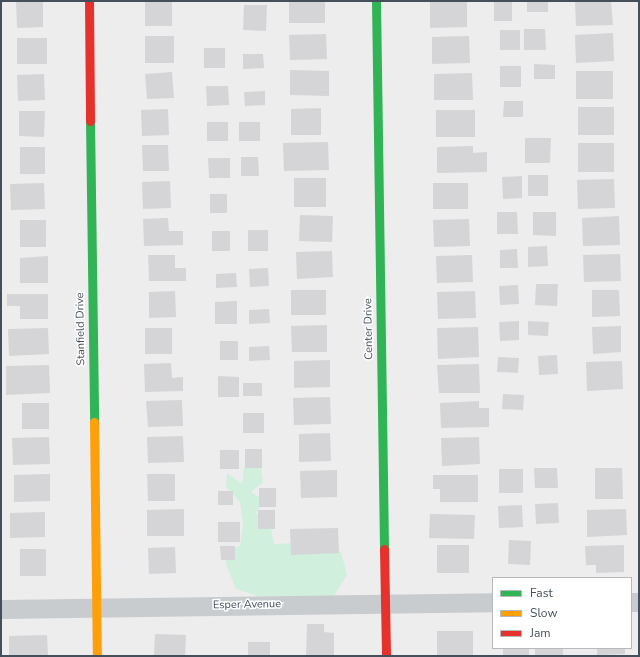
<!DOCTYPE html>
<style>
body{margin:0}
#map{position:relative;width:640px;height:657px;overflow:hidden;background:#eeeded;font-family:"Nunito Sans",sans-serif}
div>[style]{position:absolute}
.green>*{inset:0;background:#d0efdd}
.building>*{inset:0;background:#d5d5d7}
.street>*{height:19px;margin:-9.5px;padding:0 9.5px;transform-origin:9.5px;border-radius:9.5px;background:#c9cccf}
.fast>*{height:9px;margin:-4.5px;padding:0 4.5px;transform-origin:4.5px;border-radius:4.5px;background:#30b455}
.slow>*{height:9px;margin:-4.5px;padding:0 4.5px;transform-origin:4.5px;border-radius:4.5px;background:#ff9f0a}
.jam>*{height:9px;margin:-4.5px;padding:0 4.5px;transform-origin:4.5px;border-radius:4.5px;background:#e5322d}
span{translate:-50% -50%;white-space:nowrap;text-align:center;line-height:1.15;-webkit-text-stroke:3px #fff;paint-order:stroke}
.street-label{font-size:11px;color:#444f5b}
.frame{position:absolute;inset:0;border:2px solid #444f5b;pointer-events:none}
.legend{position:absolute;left:492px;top:577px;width:140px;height:72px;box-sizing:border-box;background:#fff;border:1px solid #b4b9bd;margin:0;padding:5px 7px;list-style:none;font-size:12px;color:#444f5b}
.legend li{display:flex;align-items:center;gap:8px;height:20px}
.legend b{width:20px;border:1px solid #b4b9bd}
</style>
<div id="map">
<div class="green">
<i style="clip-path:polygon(252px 458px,261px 468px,263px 482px,251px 492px,264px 501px,256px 513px,271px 529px,274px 544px,314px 542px,341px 552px,347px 575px,334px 596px,258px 596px,236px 589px,226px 564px,227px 551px,240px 546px,243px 523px,240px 502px,226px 487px,227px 473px,242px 484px,244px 467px)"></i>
</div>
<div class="building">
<i style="clip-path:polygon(16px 1px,43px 1px,43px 27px,17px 28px)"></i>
<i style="clip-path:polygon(145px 1px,172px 1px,172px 26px,145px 26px)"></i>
<i style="clip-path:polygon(289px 1px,325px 1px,325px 23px,289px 23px)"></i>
<i style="clip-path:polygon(467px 1px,467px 27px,430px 28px,430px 2px)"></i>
<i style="clip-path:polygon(494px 1px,512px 1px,512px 21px,494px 21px)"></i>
<i style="clip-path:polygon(527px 1px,548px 1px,548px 12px,527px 12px)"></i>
<i style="clip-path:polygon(575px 1px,611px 1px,613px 25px,576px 26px)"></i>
<i style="clip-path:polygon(244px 5px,267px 5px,266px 31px,243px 30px)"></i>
<i style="clip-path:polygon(524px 29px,545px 29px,546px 50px,524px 50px)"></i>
<i style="clip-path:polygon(500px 30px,520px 30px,520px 50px,500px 50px)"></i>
<i style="clip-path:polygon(613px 33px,614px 61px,576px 63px,575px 35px)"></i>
<i style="clip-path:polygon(326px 34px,327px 59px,290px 60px,289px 35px)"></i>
<i style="clip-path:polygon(145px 36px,174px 36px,174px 63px,145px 63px)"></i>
<i style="clip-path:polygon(469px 36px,470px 63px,432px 64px,432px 37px)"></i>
<i style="clip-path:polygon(17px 38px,47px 38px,47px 64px,17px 64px)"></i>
<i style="clip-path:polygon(204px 48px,225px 48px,225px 68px,204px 68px)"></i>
<i style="clip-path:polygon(243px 54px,263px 54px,264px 68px,243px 69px)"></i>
<i style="clip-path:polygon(534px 64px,555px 65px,555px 79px,534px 79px)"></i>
<i style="clip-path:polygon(500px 66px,521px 66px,521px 87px,500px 87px)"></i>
<i style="clip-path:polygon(290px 70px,329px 71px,329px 96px,290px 95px)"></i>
<i style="clip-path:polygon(576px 71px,613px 71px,613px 99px,576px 99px)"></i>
<i style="clip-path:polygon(172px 72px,174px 98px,147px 99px,145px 74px)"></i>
<i style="clip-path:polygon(472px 73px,473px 100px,434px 100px,434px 74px)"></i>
<i style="clip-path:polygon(44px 74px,45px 100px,18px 101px,17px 75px)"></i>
<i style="clip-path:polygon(206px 86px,228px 86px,229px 105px,207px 106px)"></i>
<i style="clip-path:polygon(265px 91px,265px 105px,245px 106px,244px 92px)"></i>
<i style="clip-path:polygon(504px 101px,523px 101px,523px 117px,503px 117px)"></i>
<i style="clip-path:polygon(578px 107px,614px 107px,614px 135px,578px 135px)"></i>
<i style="clip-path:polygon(321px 108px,321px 135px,291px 135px,291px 109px)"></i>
<i style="clip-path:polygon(168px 109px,169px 135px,142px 136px,141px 110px)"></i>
<i style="clip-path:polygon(436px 110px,475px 110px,475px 137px,436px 137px)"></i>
<i style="clip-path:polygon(19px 111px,45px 111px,44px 137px,19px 136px)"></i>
<i style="clip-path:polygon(207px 122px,228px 122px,228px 141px,207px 141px)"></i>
<i style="clip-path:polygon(239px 122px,260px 122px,260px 141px,239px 141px)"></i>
<i style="clip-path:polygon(525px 138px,551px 138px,550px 163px,525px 163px)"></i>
<i style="clip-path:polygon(328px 142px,329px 170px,284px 171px,283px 143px)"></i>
<i style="clip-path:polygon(578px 143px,614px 143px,614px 172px,578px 172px)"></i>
<i style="clip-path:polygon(142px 145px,168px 145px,169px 171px,143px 171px)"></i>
<i style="clip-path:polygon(473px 146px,473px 153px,487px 152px,487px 172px,437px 173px,437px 147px)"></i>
<i style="clip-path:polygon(20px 147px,45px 147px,45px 174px,20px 174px)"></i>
<i style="clip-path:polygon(241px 157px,258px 157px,259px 176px,241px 176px)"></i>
<i style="clip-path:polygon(208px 158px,230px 158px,230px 178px,209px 178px)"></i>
<i style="clip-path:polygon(528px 175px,548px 175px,548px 196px,528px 196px)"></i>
<i style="clip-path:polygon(522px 176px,522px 198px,503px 199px,502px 177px)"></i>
<i style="clip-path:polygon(294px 178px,326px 178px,326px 207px,294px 207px)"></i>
<i style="clip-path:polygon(614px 179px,615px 208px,578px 209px,577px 180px)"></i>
<i style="clip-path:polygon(170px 181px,171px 208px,143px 209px,142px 182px)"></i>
<i style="clip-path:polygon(44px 183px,45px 209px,11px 210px,10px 184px)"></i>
<i style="clip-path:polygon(433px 183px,468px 183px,468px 209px,433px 209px)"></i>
<i style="clip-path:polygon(210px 194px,227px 194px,227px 213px,210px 213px)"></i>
<i style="clip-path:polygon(497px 212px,517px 212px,518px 234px,497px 234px)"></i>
<i style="clip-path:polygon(533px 212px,556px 212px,556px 236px,533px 235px)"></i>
<i style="clip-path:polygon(300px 215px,333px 216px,332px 242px,299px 241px)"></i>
<i style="clip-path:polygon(619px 216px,620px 245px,583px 246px,582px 218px)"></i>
<i style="clip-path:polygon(168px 218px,169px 231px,183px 231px,183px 245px,144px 246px,143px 219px)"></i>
<i style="clip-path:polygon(469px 219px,470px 246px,434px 247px,433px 220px)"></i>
<i style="clip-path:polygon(20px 220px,46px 220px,46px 247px,20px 247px)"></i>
<i style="clip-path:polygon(248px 230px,268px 230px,268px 251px,248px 251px)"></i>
<i style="clip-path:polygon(212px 231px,230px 231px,230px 251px,212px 251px)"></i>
<i style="clip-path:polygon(547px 246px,548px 266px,528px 267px,528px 247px)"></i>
<i style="clip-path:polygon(517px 249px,518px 268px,500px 268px,500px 250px)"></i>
<i style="clip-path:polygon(332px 251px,333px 277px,297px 279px,296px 252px)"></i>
<i style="clip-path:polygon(620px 254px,621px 281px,584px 282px,583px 255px)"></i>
<i style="clip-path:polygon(148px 255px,175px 255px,175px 268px,186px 268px,186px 281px,149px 281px)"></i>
<i style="clip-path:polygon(472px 255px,473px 282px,437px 283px,436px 256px)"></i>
<i style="clip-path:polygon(48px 256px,48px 283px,20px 283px,20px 258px)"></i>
<i style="clip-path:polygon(268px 268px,269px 286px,250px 287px,249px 269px)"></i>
<i style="clip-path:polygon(236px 273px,237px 287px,216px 288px,216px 274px)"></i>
<i style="clip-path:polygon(536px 284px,558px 284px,557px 306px,535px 305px)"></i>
<i style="clip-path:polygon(518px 285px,519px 304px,500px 305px,499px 286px)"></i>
<i style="clip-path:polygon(291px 290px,326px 290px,326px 315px,291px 315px)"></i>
<i style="clip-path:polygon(592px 290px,619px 290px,620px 316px,592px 317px)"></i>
<i style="clip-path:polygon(175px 291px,176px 317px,149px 318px,149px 292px)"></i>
<i style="clip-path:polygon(475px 291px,476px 318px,438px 319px,437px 292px)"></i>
<i style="clip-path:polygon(7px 294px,48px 294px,48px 319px,20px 319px,20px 306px,7px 306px)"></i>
<i style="clip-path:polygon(237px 301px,237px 324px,215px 324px,215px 302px)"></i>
<i style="clip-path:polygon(269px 309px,270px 323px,249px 324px,249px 310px)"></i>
<i style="clip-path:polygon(519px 321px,519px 340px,500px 341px,499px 322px)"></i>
<i style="clip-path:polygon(528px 321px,549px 322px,548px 336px,528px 335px)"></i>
<i style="clip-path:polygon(327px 325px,327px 352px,292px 352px,291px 326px)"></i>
<i style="clip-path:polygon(621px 326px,621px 352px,593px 354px,592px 327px)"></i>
<i style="clip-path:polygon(478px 327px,479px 357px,438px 359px,437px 328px)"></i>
<i style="clip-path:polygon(48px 328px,49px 354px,9px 356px,8px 329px)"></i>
<i style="clip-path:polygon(145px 328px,172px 328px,172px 354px,145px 354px)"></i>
<i style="clip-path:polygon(220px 341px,238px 341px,238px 360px,220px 360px)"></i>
<i style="clip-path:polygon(269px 346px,270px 360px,249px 361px,249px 347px)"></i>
<i style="clip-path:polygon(557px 355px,558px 374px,539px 375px,538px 356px)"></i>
<i style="clip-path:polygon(498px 357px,519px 358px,518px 373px,497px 372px)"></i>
<i style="clip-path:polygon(330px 360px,330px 387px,294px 388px,294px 361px)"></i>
<i style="clip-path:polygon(622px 361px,623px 389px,587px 391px,586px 362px)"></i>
<i style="clip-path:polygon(171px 363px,172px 378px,183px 377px,183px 391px,145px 392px,144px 364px)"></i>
<i style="clip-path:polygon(479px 364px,480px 393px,439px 393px,437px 365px)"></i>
<i style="clip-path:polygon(49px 365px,50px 393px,6px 395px,6px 366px)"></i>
<i style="clip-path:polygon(218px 376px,239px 377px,239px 397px,218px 397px)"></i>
<i style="clip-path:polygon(243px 383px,262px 383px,262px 396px,243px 396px)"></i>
<i style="clip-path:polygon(503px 394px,524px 395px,523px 410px,502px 409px)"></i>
<i style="clip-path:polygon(330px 397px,331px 424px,294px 425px,293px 398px)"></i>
<i style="clip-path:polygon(182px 400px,183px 426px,148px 427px,146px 401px)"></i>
<i style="clip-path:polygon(479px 401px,479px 408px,489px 408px,489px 427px,441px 428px,440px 403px)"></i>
<i style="clip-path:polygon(22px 403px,49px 403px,49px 429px,22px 429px)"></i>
<i style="clip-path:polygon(243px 413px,264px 413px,264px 433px,243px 433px)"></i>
<i style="clip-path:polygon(330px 433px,331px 461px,299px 462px,299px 434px)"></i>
<i style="clip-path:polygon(183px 436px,184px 462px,148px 463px,147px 437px)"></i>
<i style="clip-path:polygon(49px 437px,50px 464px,13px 465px,12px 438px)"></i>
<i style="clip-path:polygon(479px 437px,480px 464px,442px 466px,441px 438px)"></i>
<i style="clip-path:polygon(245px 449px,262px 449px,262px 468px,245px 468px)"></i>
<i style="clip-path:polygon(220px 450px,239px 450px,239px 469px,220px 469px)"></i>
<i style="clip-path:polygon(534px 468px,557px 468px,558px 488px,535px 488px)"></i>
<i style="clip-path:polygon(595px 468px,622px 468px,623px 499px,595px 499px)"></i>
<i style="clip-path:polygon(499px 469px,523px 469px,523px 493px,499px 493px)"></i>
<i style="clip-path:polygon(337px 470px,337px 497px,301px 498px,300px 471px)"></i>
<i style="clip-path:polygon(50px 474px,50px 501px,14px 502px,14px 475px)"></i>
<i style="clip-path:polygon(147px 474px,175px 474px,175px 501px,148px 501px)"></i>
<i style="clip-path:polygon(433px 475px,478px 475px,478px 502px,440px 502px,440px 489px,433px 489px)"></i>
<i style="clip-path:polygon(259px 488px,276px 488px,276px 507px,259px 507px)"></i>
<i style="clip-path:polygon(218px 491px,233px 491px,233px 505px,218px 505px)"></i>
<i style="clip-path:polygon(558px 503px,559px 523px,536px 524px,535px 504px)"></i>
<i style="clip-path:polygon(522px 505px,523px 527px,499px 528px,498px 506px)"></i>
<i style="clip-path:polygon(184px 509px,184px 536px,147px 536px,147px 510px)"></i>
<i style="clip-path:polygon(626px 509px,627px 535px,587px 537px,587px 510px)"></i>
<i style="clip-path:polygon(258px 510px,275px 510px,275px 529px,258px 529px)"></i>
<i style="clip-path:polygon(45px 512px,45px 537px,10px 538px,10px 513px)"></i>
<i style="clip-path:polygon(430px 514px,475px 515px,474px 539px,429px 538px)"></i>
<i style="clip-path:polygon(218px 522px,240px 522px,240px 542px,218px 542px)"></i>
<i style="clip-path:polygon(338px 528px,339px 553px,291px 555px,290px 529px)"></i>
<i style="clip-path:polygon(509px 540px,531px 541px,530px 565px,508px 564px)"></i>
<i style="clip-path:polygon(437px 545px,469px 545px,469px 573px,437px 573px)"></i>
<i style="clip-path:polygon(624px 545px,624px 572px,596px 573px,596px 565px,586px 565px,585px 546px)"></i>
<i style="clip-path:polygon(220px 546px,235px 546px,235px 560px,221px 560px)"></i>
<i style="clip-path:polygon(175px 547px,176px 573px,149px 574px,148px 548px)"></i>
<i style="clip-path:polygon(20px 549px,46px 549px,46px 576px,20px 576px)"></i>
<i style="clip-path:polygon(307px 624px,324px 624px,324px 632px,334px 633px,334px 656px,306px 656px)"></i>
<i style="clip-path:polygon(437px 631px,473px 631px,473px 656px,437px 656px)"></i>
<i style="clip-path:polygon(155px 634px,186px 635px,185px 656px,154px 656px)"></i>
<i style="clip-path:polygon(47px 635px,48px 656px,9px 656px,9px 636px)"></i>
<i style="clip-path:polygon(248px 642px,270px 642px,270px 656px,248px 656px)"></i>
<i style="clip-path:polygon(503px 648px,529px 648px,529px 655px,503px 656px)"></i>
<i style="clip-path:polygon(535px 648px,563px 648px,563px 655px,535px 655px)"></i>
<i style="clip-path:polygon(597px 648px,625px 648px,625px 654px,597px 655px)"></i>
</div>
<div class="street">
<i style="left:631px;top:602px;width:8px"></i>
<i style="left:1px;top:609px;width:492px;rotate:-0.8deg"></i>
</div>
<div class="fast">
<i style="left:376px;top:1px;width:548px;rotate:89.16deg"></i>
<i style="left:90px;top:121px;width:301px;rotate:89.2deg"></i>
</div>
<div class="slow">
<i style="left:94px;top:422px;width:234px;rotate:89.3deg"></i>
</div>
<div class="jam">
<i style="left:89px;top:1px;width:120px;rotate:89.5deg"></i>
<i style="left:384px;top:549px;width:107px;rotate:88.9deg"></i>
</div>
<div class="street-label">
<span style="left:81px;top:329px;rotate:-91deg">Stanfield Drive</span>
<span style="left:369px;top:329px;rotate:-91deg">Center Drive</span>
<span style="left:247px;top:605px;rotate:-1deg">Esper Avenue</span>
</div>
<div class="frame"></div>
<ul class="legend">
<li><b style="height:5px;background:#30b455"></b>Fast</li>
<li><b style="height:5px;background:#ff9f0a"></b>Slow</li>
<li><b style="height:5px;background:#e5322d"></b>Jam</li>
</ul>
</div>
